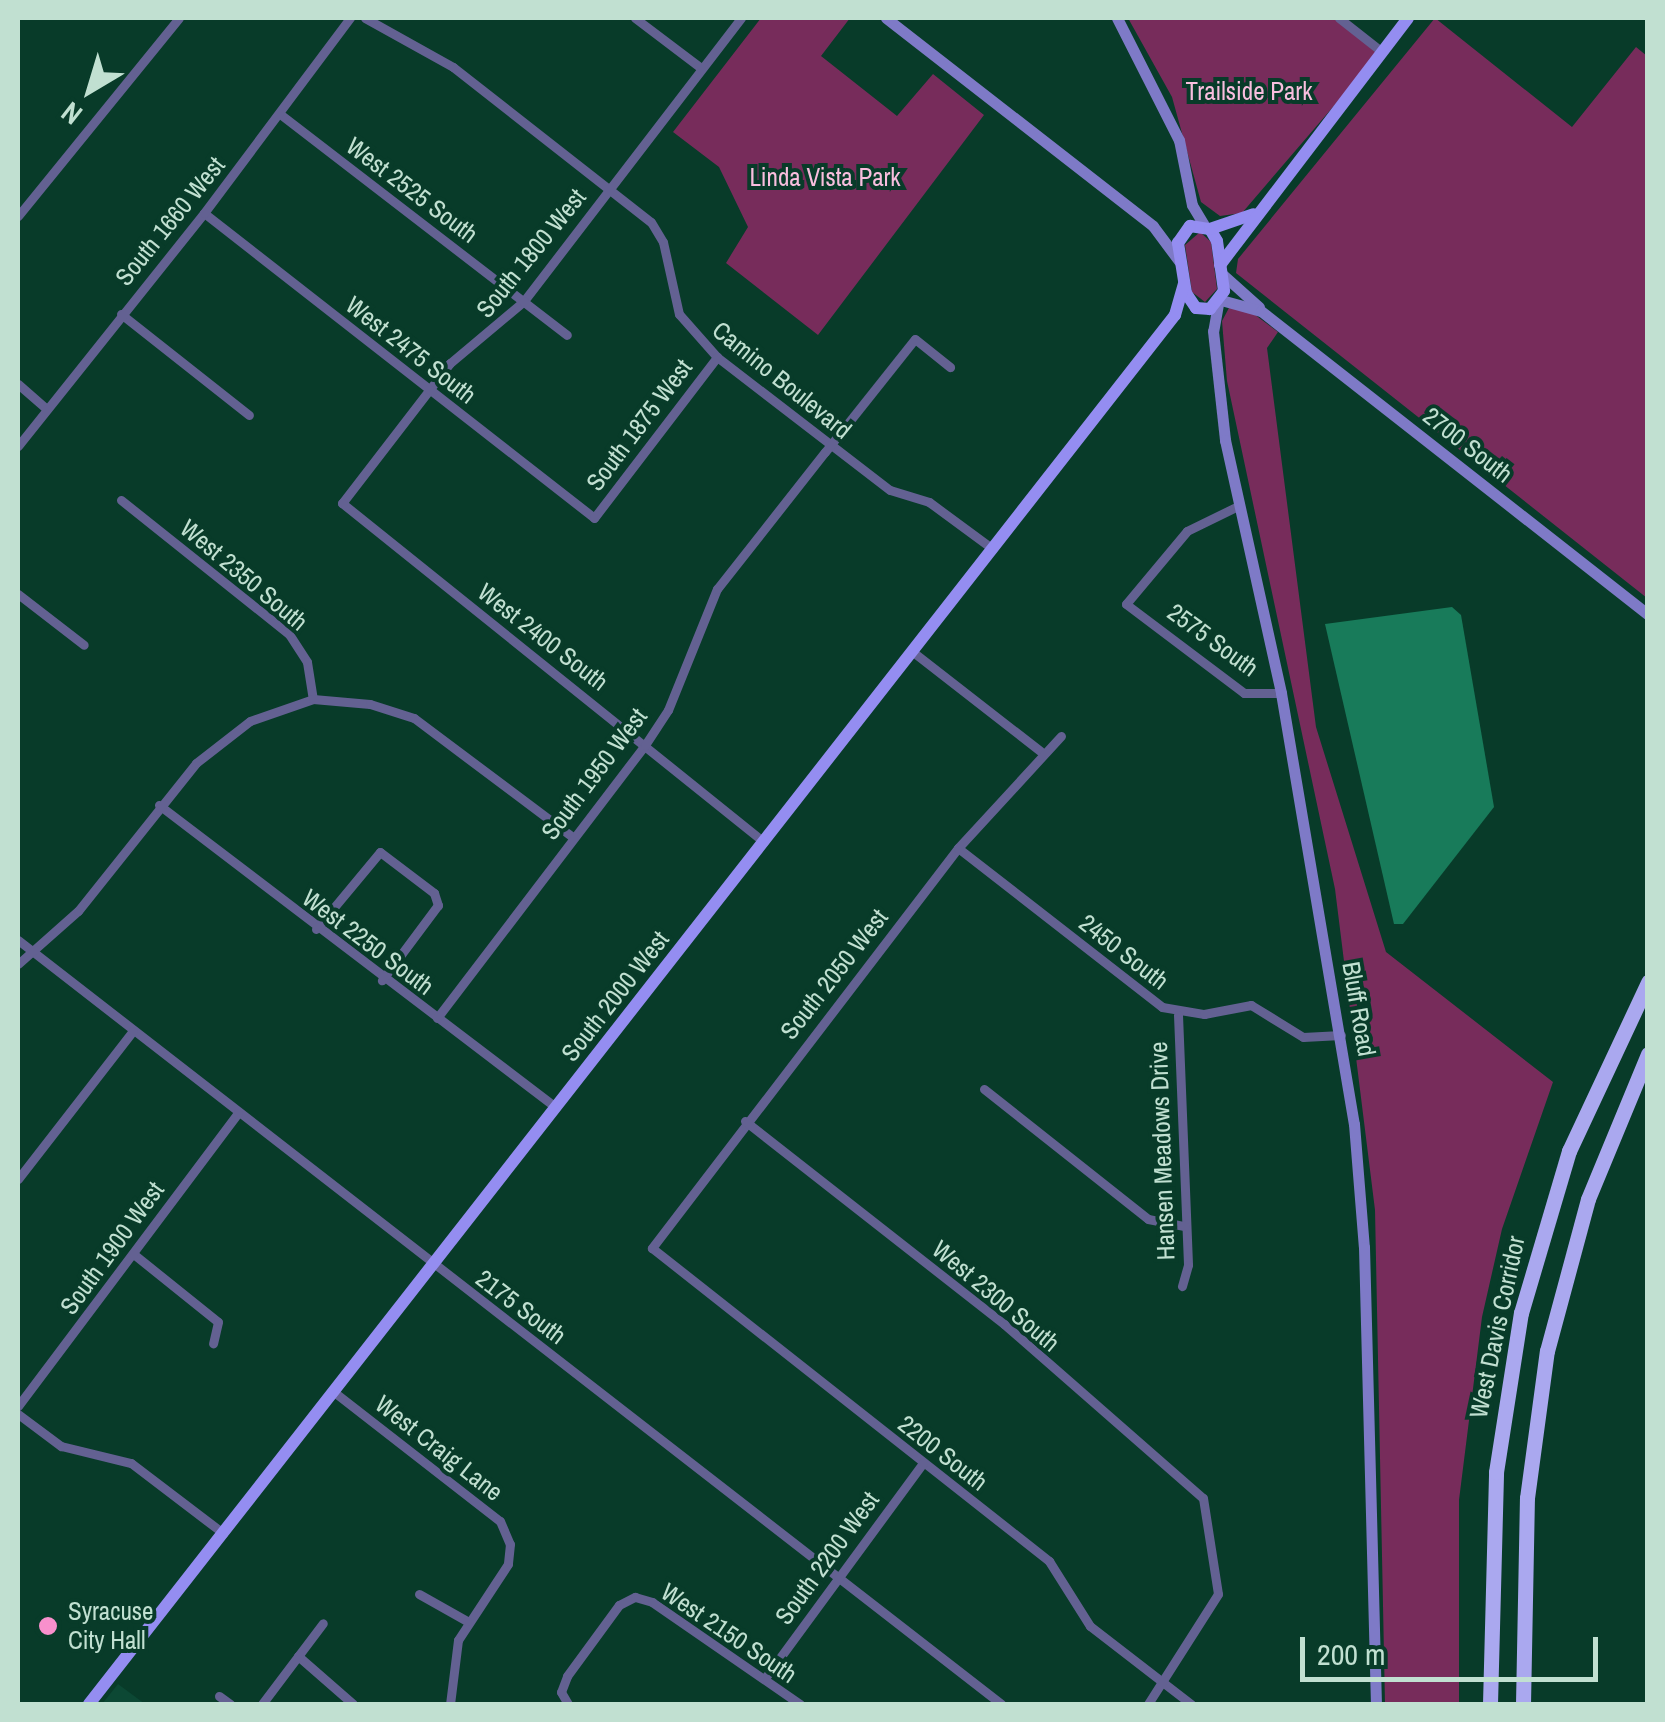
<!DOCTYPE html>
<style>
body{margin:0}
#map{position:relative;width:1665px;height:1722px;overflow:hidden;background:#083b29;font-family:"Archivo Narrow",sans-serif}
div>[style]{position:absolute}
.built>*{inset:0;background:#0c4834}
.green>*{inset:0;background:#772c5b}
.water>*{inset:0;background:#187b5a}
.street>*{height:9px;margin:-4.5px;padding:0 4.5px;transform-origin:4.5px;border-radius:4.5px;background:#636192}
.secondary>*{height:11px;margin:-5.5px;padding:0 5.5px;transform-origin:5.5px;border-radius:5.5px;background:#7e7ac7}
.primary>*{height:12px;margin:-6px;padding:0 6px;transform-origin:6px;border-radius:6px;background:#948df1}
.highway>*{height:15px;margin:-7.5px;padding:0 7.5px;transform-origin:7.5px;border-radius:7.5px;background:#aaa8ef}
.dots>*{width:28px;height:28px;translate:-50% -50%;box-sizing:border-box;border:5px solid #083b29;border-radius:50%}
span{translate:-50% -50%;white-space:nowrap;text-align:center;line-height:1.15;-webkit-text-stroke:8px #083b29;paint-order:stroke}
.park-label{font-size:25px;color:#f9bede}
.street-label{font-size:25px;color:#c1e0d1}
.poi-label{font-size:25px;color:#c1e0d1}
.left{translate:0 -50%;text-align:left}
.frame{position:absolute;inset:0;border:20px solid #c1e0d1;pointer-events:none}
.north{position:absolute;left:40px;top:40px;width:100px;height:100px;-webkit-text-stroke:8px #083b29;paint-order:stroke;rotate:218deg;font-size:28px;font-weight:700;line-height:40px;text-align:center;color:#c1e0d1}
.north::after{content:'';display:block;margin:auto;width:35px;height:45px;background:#c1e0d1;clip-path:polygon(50% 0,100% 100%,50% 72%,0 100%)}
.scale{position:absolute;left:1300px;top:1637px;width:298px;height:45px;box-sizing:border-box;border:5px solid #c1e0d1;border-top:0;padding-left:12px;font-size:30px;line-height:35px;white-space:nowrap;color:#c1e0d1;-webkit-text-stroke:8px #083b29;paint-order:stroke}
</style>
<div id="map">
<div class="built">
<i style="clip-path:polygon(118px 1684px,145px 1704px,102px 1704px)"></i>
</div>
<div class="green">
<i style="clip-path:polygon(761px 18px,850px 18px,821px 56px,897px 116px,933px 74px,984px 115px,818px 335px,726px 263px,748px 227px,719px 167px,673px 132px)"></i>
<i style="clip-path:polygon(1128px 18px,1339px 18px,1381px 51px,1242px 213px,1220px 216px,1201px 202px,1172px 97px)"></i>
<i style="clip-path:polygon(1435px 18px,1572px 127px,1636px 47px,1647px 56px,1647px 598px,1236px 273px,1238px 259px)"></i>
<i style="clip-path:polygon(1200px 232px,1211px 242px,1217px 289px,1205px 302px,1192px 292px,1185px 245px)"></i>
<i style="clip-path:polygon(1230px 306px,1246px 308px,1278px 332px,1267px 348px,1316px 727px,1386px 952px,1553px 1082px,1502px 1229px,1482px 1317px,1459px 1500px,1459px 1704px,1385px 1704px,1375px 1210px,1335px 889px,1227px 381px,1222px 321px)"></i>
</div>
<div class="water">
<i style="clip-path:polygon(1452px 607px,1461px 615px,1494px 807px,1403px 924px,1394px 924px,1325px 624px)"></i>
</div>
<div class="street">
<i style="left:365px;top:18px;width:101px;rotate:29.1deg"></i>
<i style="left:453px;top:67px;width:251px;rotate:38.1deg"></i>
<i style="left:651px;top:222px;width:23px;rotate:59deg"></i>
<i style="left:663px;top:242px;width:74px;rotate:77.5deg"></i>
<i style="left:679px;top:314px;width:57px;rotate:48.5deg"></i>
<i style="left:717px;top:357px;width:218px;rotate:37.6deg"></i>
<i style="left:890px;top:490px;width:41px;rotate:17.1deg"></i>
<i style="left:929px;top:502px;width:79px;rotate:36.3deg"></i>
<i style="left:635px;top:18px;width:83px;rotate:37.1deg"></i>
<i style="left:741px;top:18px;width:357px;rotate:127.5deg"></i>
<i style="left:524px;top:301px;width:97px;rotate:140deg"></i>
<i style="left:450px;top:363px;width:177px;rotate:127.6deg"></i>
<i style="left:342px;top:503px;width:541px;rotate:38.78deg"></i>
<i style="left:1339px;top:18px;width:53px;rotate:38.2deg"></i>
<i style="left:280px;top:114px;width:362px;rotate:37.6deg"></i>
<i style="left:204px;top:213px;width:495px;rotate:38deg"></i>
<i style="left:594px;top:518px;width:203px;rotate:-52.6deg"></i>
<i style="left:18px;top:216px;width:255px;rotate:-50.9deg"></i>
<i style="left:121px;top:314px;width:163px;rotate:38.3deg"></i>
<i style="left:18px;top:384px;width:37px;rotate:41deg"></i>
<i style="left:18px;top:446px;width:298px;rotate:-51.4deg"></i>
<i style="left:204px;top:213px;width:244px;rotate:-53.2deg"></i>
<i style="left:121px;top:500px;width:215px;rotate:38.6deg"></i>
<i style="left:289px;top:634px;width:33px;rotate:57deg"></i>
<i style="left:307px;top:662px;width:37px;rotate:81deg"></i>
<i style="left:1238px;top:506px;width:57px;rotate:153.9deg"></i>
<i style="left:1187px;top:531px;width:95px;rotate:129.9deg"></i>
<i style="left:1126px;top:604px;width:148px;rotate:37deg"></i>
<i style="left:1244px;top:693px;width:37px"></i>
<i style="left:18px;top:594px;width:83px;rotate:37.7deg"></i>
<i style="left:913px;top:652px;width:161px;rotate:37.9deg"></i>
<i style="left:1061px;top:736px;width:152px;rotate:132.6deg"></i>
<i style="left:958px;top:848px;width:504px;rotate:127.42deg"></i>
<i style="left:652px;top:1248px;width:506px;rotate:38.25deg"></i>
<i style="left:1049px;top:1561px;width:77px;rotate:57.8deg"></i>
<i style="left:1090px;top:1626px;width:128px;rotate:37.7deg"></i>
<i style="left:159px;top:805px;width:499px;rotate:37.3deg"></i>
<i style="left:958px;top:848px;width:259px;rotate:37.9deg"></i>
<i style="left:1162px;top:1007px;width:43px;rotate:9.5deg"></i>
<i style="left:1204px;top:1014px;width:48px;rotate:-10.8deg"></i>
<i style="left:1251px;top:1005px;width:61px;rotate:31.6deg"></i>
<i style="left:1303px;top:1037px;width:38px;rotate:-3deg"></i>
<i style="left:316px;top:929px;width:100px;rotate:-50.3deg"></i>
<i style="left:380px;top:852px;width:68px;rotate:37.2deg"></i>
<i style="left:434px;top:893px;width:13px;rotate:72deg"></i>
<i style="left:438px;top:905px;width:94px;rotate:126.7deg"></i>
<i style="left:18px;top:940px;width:1245px;rotate:37.85deg"></i>
<i style="left:18px;top:964px;width:80px;rotate:-41.5deg"></i>
<i style="left:78px;top:911px;width:189px;rotate:-51.4deg"></i>
<i style="left:196px;top:763px;width:68px;rotate:-37.9deg"></i>
<i style="left:250px;top:721px;width:67px;rotate:-19.2deg"></i>
<i style="left:313px;top:699px;width:57px;rotate:5deg"></i>
<i style="left:370px;top:704px;width:46px;rotate:17.7deg"></i>
<i style="left:414px;top:718px;width:196px;rotate:36.9deg"></i>
<i style="left:1178px;top:1015px;width:250px;rotate:87.7deg"></i>
<i style="left:1188px;top:1265px;width:22px;rotate:106deg"></i>
<i style="left:437px;top:1018px;width:343px;rotate:-52.7deg"></i>
<i style="left:645px;top:745px;width:42px;rotate:-56.7deg"></i>
<i style="left:668px;top:710px;width:131px;rotate:-68deg"></i>
<i style="left:717px;top:589px;width:174px;rotate:-51.8deg"></i>
<i style="left:825px;top:452px;width:144px;rotate:-51.5deg"></i>
<i style="left:915px;top:339px;width:45px;rotate:38.7deg"></i>
<i style="left:984px;top:1089px;width:209px;rotate:38.4deg"></i>
<i style="left:1148px;top:1219px;width:37px;rotate:11deg"></i>
<i style="left:745px;top:1121px;width:329px;rotate:38.1deg"></i>
<i style="left:1004px;top:1324px;width:264px;rotate:41.2deg"></i>
<i style="left:1203px;top:1498px;width:97px;rotate:81.1deg"></i>
<i style="left:1218px;top:1594px;width:130px;rotate:122.5deg"></i>
<i style="left:18px;top:1179px;width:187px;rotate:-52.2deg"></i>
<i style="left:136px;top:1256px;width:105px;rotate:38.8deg"></i>
<i style="left:218px;top:1322px;width:22px;rotate:103deg"></i>
<i style="left:334px;top:1392px;width:210px;rotate:37.9deg"></i>
<i style="left:500px;top:1521px;width:25px;rotate:67deg"></i>
<i style="left:510px;top:1544px;width:20px;rotate:96deg"></i>
<i style="left:508px;top:1564px;width:91px;rotate:123.3deg"></i>
<i style="left:458px;top:1640px;width:64px;rotate:97.1deg"></i>
<i style="left:18px;top:1406px;width:366px;rotate:-53.1deg"></i>
<i style="left:18px;top:1414px;width:54px;rotate:36.7deg"></i>
<i style="left:61px;top:1446px;width:72px;rotate:13.7deg"></i>
<i style="left:131px;top:1463px;width:116px;rotate:37.3deg"></i>
<i style="left:419px;top:1594px;width:55px;rotate:29.4deg"></i>
<i style="left:298px;top:1656px;width:73px;rotate:41.1deg"></i>
<i style="left:765px;top:1678px;width:267px;rotate:-53.7deg"></i>
<i style="left:219px;top:1696px;width:14px;rotate:36deg"></i>
<i style="left:262px;top:1704px;width:101px;rotate:-53deg"></i>
<i style="left:568px;top:1704px;width:14px;rotate:-120deg"></i>
<i style="left:561px;top:1692px;width:17px;rotate:-69deg"></i>
<i style="left:567px;top:1676px;width:88px;rotate:-53.8deg"></i>
<i style="left:619px;top:1605px;width:18px;rotate:-27deg"></i>
<i style="left:635px;top:1597px;width:18px;rotate:16deg"></i>
<i style="left:652px;top:1602px;width:180px;rotate:34.6deg"></i>
</div>
<div class="secondary">
<i style="left:886px;top:18px;width:338px;rotate:37.9deg"></i>
<i style="left:1153px;top:226px;width:44px;rotate:53.4deg"></i>
<i style="left:1117px;top:18px;width:137px;rotate:63.1deg"></i>
<i style="left:1179px;top:140px;width:66px;rotate:78.7deg"></i>
<i style="left:1192px;top:205px;width:26px;rotate:59deg"></i>
<i style="left:1221px;top:273px;width:51px;rotate:41.8deg"></i>
<i style="left:1221px;top:300px;width:41px;rotate:15.4deg"></i>
<i style="left:1261px;top:311px;width:492px;rotate:38.1deg"></i>
<i style="left:1218px;top:304px;width:27px;rotate:100deg"></i>
<i style="left:1213px;top:331px;width:110px;rotate:83.7deg"></i>
<i style="left:1225px;top:440px;width:259px;rotate:77.5deg"></i>
<i style="left:1281px;top:693px;width:437px;rotate:80.4deg"></i>
<i style="left:1354px;top:1124px;width:123px;rotate:85.4deg"></i>
<i style="left:1364px;top:1247px;width:457px;rotate:88.5deg"></i>
</div>
<div class="primary">
<i style="left:1190px;top:226px;width:20px;rotate:9deg"></i>
<i style="left:1210px;top:229px;width:14px;rotate:60deg"></i>
<i style="left:1217px;top:241px;width:50px;rotate:82deg"></i>
<i style="left:1224px;top:291px;width:23px;rotate:128deg"></i>
<i style="left:1210px;top:309px;width:14px;rotate:-176deg"></i>
<i style="left:1196px;top:308px;width:18px;rotate:-124deg"></i>
<i style="left:1186px;top:293px;width:51px;rotate:-99.1deg"></i>
<i style="left:1178px;top:243px;width:21px;rotate:-55deg"></i>
<i style="left:1210px;top:229px;width:46px;rotate:-18.8deg"></i>
<i style="left:1220px;top:265px;width:310px;rotate:-52.7deg"></i>
<i style="left:89px;top:1704px;width:1763px;rotate:-51.98deg"></i>
<i style="left:1175px;top:315px;width:32px;rotate:-74deg"></i>
</div>
<div class="highway">
<i style="left:1490px;top:1704px;width:232px;rotate:-88.5deg"></i>
<i style="left:1496px;top:1472px;width:161px;rotate:-81.1deg"></i>
<i style="left:1521px;top:1313px;width:169px;rotate:-73.5deg"></i>
<i style="left:1569px;top:1151px;width:187px;rotate:-64.9deg"></i>
<i style="left:1523px;top:1704px;width:206px;rotate:-88.9deg"></i>
<i style="left:1527px;top:1498px;width:148px;rotate:-82.3deg"></i>
<i style="left:1547px;top:1351px;width:157px;rotate:-74.9deg"></i>
<i style="left:1588px;top:1199px;width:157px;rotate:-67.5deg"></i>
</div>
<div class="dots">
<i style="left:48px;top:1626px;background:#f890cc"></i>
</div>
<div class="park-label">
<span style="left:1249px;top:91px">Trailside Park</span>
<span style="left:825px;top:177px">Linda Vista Park</span>
</div>
<div class="street-label">
<span style="left:412px;top:190px;rotate:37deg">West 2525 South</span>
<span style="left:170px;top:221px;rotate:-51deg">South 1660 West</span>
<span style="left:531px;top:253px;rotate:-51deg">South 1800 West</span>
<span style="left:411px;top:350px;rotate:38deg">West 2475 South</span>
<span style="left:782px;top:380px;rotate:39deg">Camino Boulevard</span>
<span style="left:639px;top:425px;rotate:-53deg">South 1875 West</span>
<span style="left:1468px;top:445px;rotate:38deg">2700 South</span>
<span style="left:244px;top:575px;rotate:40deg">West 2350 South</span>
<span style="left:543px;top:637px;rotate:38deg">West 2400 South</span>
<span style="left:1213px;top:640px;rotate:36deg">2575 South</span>
<span style="left:594px;top:774px;rotate:-53deg">South 1950 West</span>
<span style="left:368px;top:942px;rotate:37deg">West 2250 South</span>
<span style="left:1124px;top:952px;rotate:38deg">2450 South</span>
<span style="left:834px;top:974px;rotate:-52deg">South 2050 West</span>
<span style="left:615px;top:996px;rotate:-52deg">South 2000 West</span>
<span style="left:1359px;top:1009px;rotate:80deg">Bluff Road</span>
<span style="left:1162px;top:1151px;rotate:-92deg">Hansen Meadows Drive</span>
<span style="left:112px;top:1248px;rotate:-54deg">South 1900 West</span>
<span style="left:996px;top:1296px;rotate:40deg">West 2300 South</span>
<span style="left:521px;top:1307px;rotate:37deg">2175 South</span>
<span style="left:1497px;top:1327px;rotate:-78deg">West Davis Corridor</span>
<span style="left:439px;top:1448px;rotate:38deg">West Craig Lane</span>
<span style="left:943px;top:1453px;rotate:38deg">2200 South</span>
<span style="left:827px;top:1558px;rotate:-54deg">South 2200 West</span>
<span style="left:729px;top:1633px;rotate:34deg">West 2150 South</span>
</div>
<div class="poi-label">
<span class="left" style="left:68px;top:1626px">Syracuse<br>City Hall</span>
</div>
<div class="frame"></div>
<div class="north">N</div>
<div class="scale">200 m</div>
</div>
